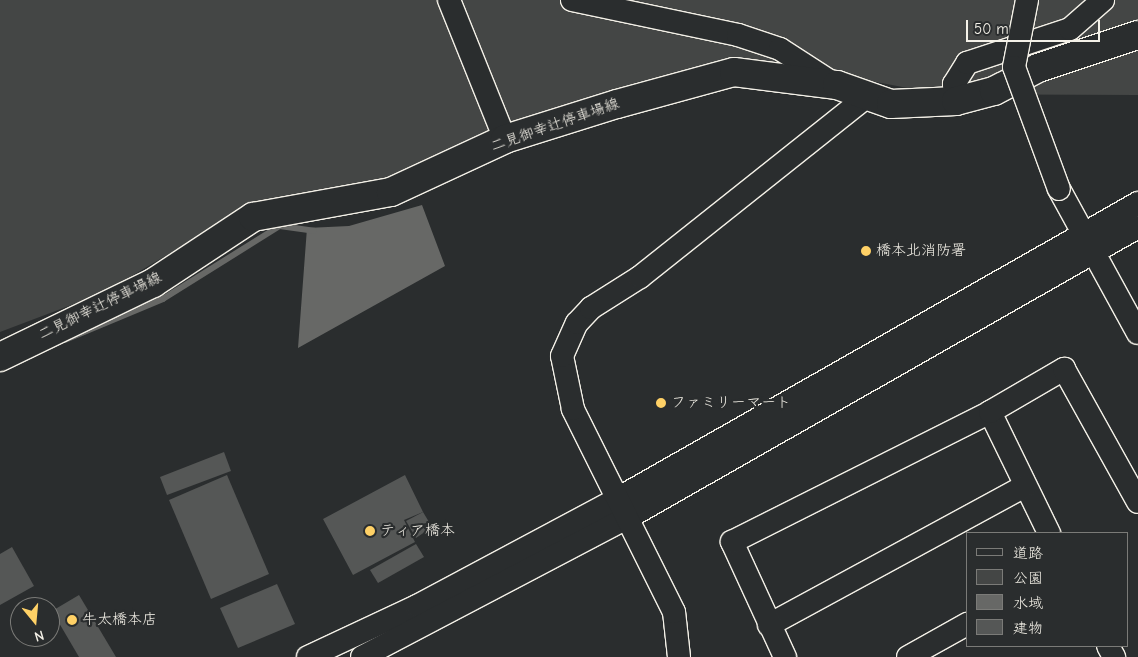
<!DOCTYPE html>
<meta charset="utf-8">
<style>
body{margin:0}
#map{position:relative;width:1138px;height:657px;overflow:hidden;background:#2a2d2e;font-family:"Comic Neue","Klee One",sans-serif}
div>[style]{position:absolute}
.green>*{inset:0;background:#444645}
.water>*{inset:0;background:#676866}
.stream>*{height:5.5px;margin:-2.75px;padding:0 2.75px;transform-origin:2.75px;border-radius:2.75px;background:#676866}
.building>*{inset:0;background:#555756}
.roads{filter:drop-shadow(1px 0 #f4f1e8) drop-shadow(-1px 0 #f4f1e8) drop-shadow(0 1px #f4f1e8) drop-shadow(0 -1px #f4f1e8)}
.minor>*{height:22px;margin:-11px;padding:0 11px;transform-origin:11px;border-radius:11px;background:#2a2d2e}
.major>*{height:28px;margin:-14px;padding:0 14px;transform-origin:14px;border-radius:14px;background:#2a2d2e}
.bridges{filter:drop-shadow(1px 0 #f4f1e8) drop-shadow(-1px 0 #f4f1e8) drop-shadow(0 1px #f4f1e8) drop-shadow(0 -1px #f4f1e8)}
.minor-bridge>*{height:22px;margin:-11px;padding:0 11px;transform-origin:11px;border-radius:11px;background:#2a2d2e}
.dots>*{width:14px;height:14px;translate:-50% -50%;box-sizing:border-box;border:2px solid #2a2d2e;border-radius:50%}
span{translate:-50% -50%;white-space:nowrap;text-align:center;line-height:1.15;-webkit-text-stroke:4.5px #2a2d2e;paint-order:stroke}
.street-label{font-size:15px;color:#f4f1e8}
.poi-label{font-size:15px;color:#f4f1e8}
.left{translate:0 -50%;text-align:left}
.legend{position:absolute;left:966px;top:532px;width:162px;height:115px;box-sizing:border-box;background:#2a2d2e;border:1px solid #7b7b78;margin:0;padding:6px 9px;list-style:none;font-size:15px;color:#f4f1e8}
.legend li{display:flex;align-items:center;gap:10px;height:25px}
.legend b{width:25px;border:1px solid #7b7b78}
.north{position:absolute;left:10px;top:597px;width:50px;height:50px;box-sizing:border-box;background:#2a2d2e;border:1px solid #7b7b78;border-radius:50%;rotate:163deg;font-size:14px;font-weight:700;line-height:20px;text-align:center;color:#f4f1e8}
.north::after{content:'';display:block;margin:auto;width:18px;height:22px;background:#ffd166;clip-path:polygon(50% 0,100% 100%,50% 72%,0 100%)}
.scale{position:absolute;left:966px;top:20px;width:134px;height:22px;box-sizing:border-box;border:2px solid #f4f1e8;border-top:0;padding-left:6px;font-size:15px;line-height:18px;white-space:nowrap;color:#f4f1e8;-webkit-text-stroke:4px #2a2d2e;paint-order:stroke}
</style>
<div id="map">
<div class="green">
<i style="clip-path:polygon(0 0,1138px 0,1138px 95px,939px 94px,766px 61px,638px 82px,550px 112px,411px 176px,226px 220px,103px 293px,0 332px)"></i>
</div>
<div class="water">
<i style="clip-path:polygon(422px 205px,445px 266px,298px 348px,307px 228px,349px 226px)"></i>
</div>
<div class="stream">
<i style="left:65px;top:340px;width:106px;rotate:-22.7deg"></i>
<i style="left:163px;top:299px;width:138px;rotate:-32deg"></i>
<i style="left:280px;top:226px;width:34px;rotate:8deg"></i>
</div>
<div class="building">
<i style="clip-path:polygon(224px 452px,231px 471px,167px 495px,160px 477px)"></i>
<i style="clip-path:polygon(227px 475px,269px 574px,211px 599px,169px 500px)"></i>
<i style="clip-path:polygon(405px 475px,423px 512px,404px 520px,415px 542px,353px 575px,323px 519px)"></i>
<i style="clip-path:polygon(423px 512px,432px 527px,416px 538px,406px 521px)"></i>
<i style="clip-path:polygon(416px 544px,424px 557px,378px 583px,370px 570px)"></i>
<i style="clip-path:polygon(12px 547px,34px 586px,0 605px,0 554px)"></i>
<i style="clip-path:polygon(277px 584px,295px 624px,238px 648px,220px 608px)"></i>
<i style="clip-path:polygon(79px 595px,116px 657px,79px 657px,52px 611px)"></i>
</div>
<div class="roads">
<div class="minor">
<i style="left:449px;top:0;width:150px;rotate:68.1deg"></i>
<i style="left:572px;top:0;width:170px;rotate:11.9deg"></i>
<i style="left:738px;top:35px;width:44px;rotate:18.4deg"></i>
<i style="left:780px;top:49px;width:64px;rotate:32.9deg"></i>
<i style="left:956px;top:101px;width:17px;rotate:-97deg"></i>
<i style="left:954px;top:84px;width:25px;rotate:-58deg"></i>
<i style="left:967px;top:63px;width:108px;rotate:-18.3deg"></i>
<i style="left:1070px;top:29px;width:44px;rotate:-41.3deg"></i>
<i style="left:1059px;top:189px;width:164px;rotate:61.3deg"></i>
<i style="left:990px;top:412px;width:135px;rotate:64deg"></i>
<i style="left:769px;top:625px;width:291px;rotate:-28.5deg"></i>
<i style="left:1108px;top:646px;width:13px;rotate:61deg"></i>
<i style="left:308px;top:657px;width:120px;rotate:-25.1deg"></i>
<i style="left:417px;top:606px;width:229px;rotate:-28.1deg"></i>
<i style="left:619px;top:498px;width:597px;rotate:-29.61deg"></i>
<i style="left:362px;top:657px;width:301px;rotate:-27.7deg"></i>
<i style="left:629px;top:517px;width:586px;rotate:-29.67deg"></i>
<i style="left:679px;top:657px;width:45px;rotate:-96.3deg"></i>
<i style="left:674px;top:612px;width:227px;rotate:-116.5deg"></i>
<i style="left:573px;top:409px;width:54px;rotate:-101.7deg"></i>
<i style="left:562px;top:356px;width:36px;rotate:-66deg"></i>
<i style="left:577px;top:323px;width:21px;rotate:-47deg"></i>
<i style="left:591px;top:308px;width:58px;rotate:-32.3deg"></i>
<i style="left:640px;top:277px;width:289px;rotate:-38.5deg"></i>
<i style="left:785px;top:657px;width:127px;rotate:-114.7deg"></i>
<i style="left:732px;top:542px;width:289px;rotate:-26.7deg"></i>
<i style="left:990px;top:412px;width:86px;rotate:-30.2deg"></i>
<i style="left:1064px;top:369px;width:152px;rotate:60.9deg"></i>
<i style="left:908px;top:657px;width:68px;rotate:-29.2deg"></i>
</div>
<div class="major">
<i style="left:0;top:357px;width:170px;rotate:-25.8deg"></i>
<i style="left:153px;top:283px;width:120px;rotate:-33.4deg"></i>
<i style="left:253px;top:217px;width:140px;rotate:-10.3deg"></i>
<i style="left:391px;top:192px;width:126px;rotate:-24.9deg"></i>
<i style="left:505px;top:139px;width:117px;rotate:-17.4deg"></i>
<i style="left:617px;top:104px;width:121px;rotate:-15.3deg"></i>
<i style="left:734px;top:72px;width:104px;rotate:7.2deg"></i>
<i style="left:837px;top:85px;width:57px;rotate:19.4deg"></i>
<i style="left:891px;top:104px;width:65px;rotate:-2.6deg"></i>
<i style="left:956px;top:101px;width:39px;rotate:-15deg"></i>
<i style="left:994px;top:91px;width:50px;rotate:-27.6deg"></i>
<i style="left:1038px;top:68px;width:105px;rotate:-18.3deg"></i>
</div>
</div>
<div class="bridges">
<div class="minor-bridge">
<i style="left:1027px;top:0;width:68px;rotate:101deg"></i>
<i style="left:1014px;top:67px;width:130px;rotate:69.8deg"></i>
</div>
</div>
<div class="dots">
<i style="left:866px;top:251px;background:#ffd166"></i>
<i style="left:661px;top:403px;background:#ffd166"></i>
<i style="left:370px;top:531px;background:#ffd166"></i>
<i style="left:72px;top:620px;background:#ffd166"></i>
</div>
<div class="street-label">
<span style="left:555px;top:125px;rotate:-19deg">二見御幸辻停車場線</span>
<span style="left:100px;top:306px;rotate:-26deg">二見御幸辻停車場線</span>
</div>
<div class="poi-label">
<span class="left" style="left:876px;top:251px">橋本北消防署</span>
<span class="left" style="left:671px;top:403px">ファミリーマート</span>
<span class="left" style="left:380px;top:531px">ティア橋本</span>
<span class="left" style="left:82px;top:620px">牛太橋本店</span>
</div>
<ul class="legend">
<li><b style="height:6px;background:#2a2d2e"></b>道路</li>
<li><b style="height:14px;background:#444645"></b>公園</li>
<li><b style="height:14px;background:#676866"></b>水域</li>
<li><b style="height:14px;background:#555756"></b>建物</li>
</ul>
<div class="north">N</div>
<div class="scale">50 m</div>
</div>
